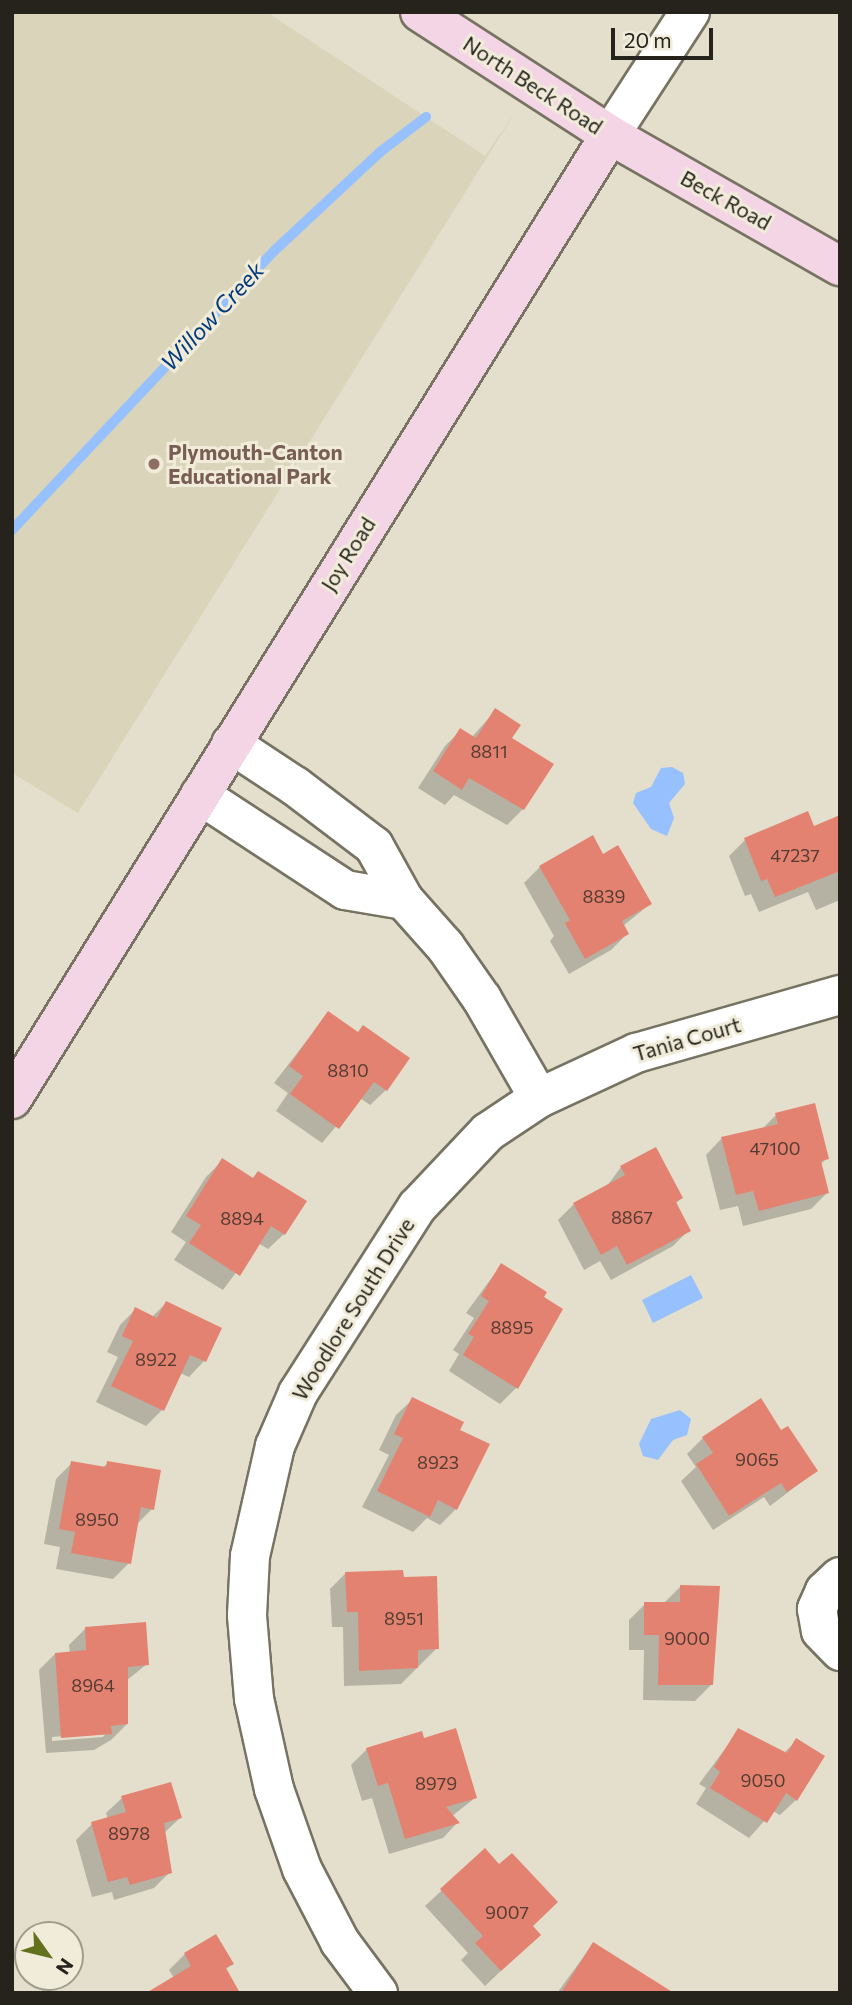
<!DOCTYPE html>
<style>
body{margin:0}
#map{position:relative;width:852px;height:2005px;overflow:hidden;background:#e3dfcc;font-family:Commissioner,sans-serif}
div>[style]{position:absolute}
.built>*{inset:0;background:#dad4ba}
.water>*{inset:0;background:#96c1fe}
.shadow>*{inset:0;background:#0003}
.stream>*{height:10px;margin:-5px;padding:0 5px;transform-origin:5px;border-radius:5px;background:#96c1fe}
.building>*{inset:0;background:#e38271}
.roads{filter:drop-shadow(2px 0 #777362) drop-shadow(-2px 0 #777362) drop-shadow(0 2px #777362) drop-shadow(0 -2px #777362)}
.street>*{height:38px;margin:-19px;padding:0 19px;transform-origin:19px;border-radius:19px;background:#fff}
.secondary>*{height:38px;margin:-19px;padding:0 19px;transform-origin:19px;border-radius:19px;background:#f4d5e6}
.dots>*{width:19px;height:19px;translate:-50% -50%;box-sizing:border-box;border:4px solid #f1ecd9;border-radius:50%}
span{translate:-50% -50%;white-space:nowrap;text-align:center;line-height:1.15;-webkit-text-stroke:6px #f1ecd9;paint-order:stroke}
.number-label{font-size:18px;color:#543b31}
.number-label span{-webkit-text-stroke-width:0}
.street-label{font-size:21px;color:#25231c}
.education-label{font-size:21px;color:#785e54;font-weight:700}
.left{translate:0 -50%;text-align:left}
.water-label{font-size:23px;color:#043a7b;font-style:italic}
.frame{position:absolute;inset:0;border:14px solid #25231c;pointer-events:none}
.north{position:absolute;left:14px;top:1921px;width:70px;height:70px;box-sizing:border-box;background:#f1ecd9;border:2px solid #9f9c8d;border-radius:50%;rotate:124deg;font-size:19px;font-weight:700;line-height:28px;text-align:center;color:#25231c}
.north::after{content:'';display:block;margin:auto;width:24px;height:32px;background:#63711c;clip-path:polygon(50% 0,100% 100%,50% 72%,0 100%)}
.scale{position:absolute;left:611px;top:28px;width:102px;height:32px;box-sizing:border-box;border:4px solid #25231c;border-top:0;padding-left:9px;font-size:21px;line-height:24px;white-space:nowrap;color:#25231c;-webkit-text-stroke:5px #f1ecd9;paint-order:stroke}
</style>
<div id="map">
<div class="built">
<i style="clip-path:polygon(12px 12px,267px 12px,485px 156px,516px 111px,78px 813px,12px 773px)"></i>
</div>
<div class="water">
<i style="clip-path:polygon(672px 767px,683px 773px,685px 784px,669px 803px,674px 818px,667px 836px,651px 829px,633px 803px,636px 793px,651px 787px,661px 768px)"></i>
<i style="clip-path:polygon(691px 1275px,703px 1298px,653px 1323px,642px 1300px)"></i>
<i style="clip-path:polygon(680px 1410px,691px 1419px,687px 1435px,673px 1440px,658px 1460px,643px 1456px,639px 1444px,651px 1419px)"></i>
</div>
<div class="shadow">
<i style="clip-path:polygon(495px 711px,510px 738px,523px 809px,507px 825px,454px 795px,445px 805px,418px 788px,445px 746px,461px 730px,472px 737px)"></i>
<i style="clip-path:polygon(807px 813px,813px 829px,840px 817px,840px 900px,816px 910px,808px 892px,759px 912px,751px 894px,745px 896px,729px 856px,745px 840px)"></i>
<i style="clip-path:polygon(592px 838px,602px 856px,650px 904px,623px 926px,627px 934px,611px 950px,569px 974px,550px 941px,554px 936px,524px 883px,540px 867px)"></i>
<i style="clip-path:polygon(328px 1013px,386px 1090px,370px 1105px,360px 1098px,322px 1143px,276px 1111px,288px 1093px,274px 1083px)"></i>
<i style="clip-path:polygon(776px 1115px,827px 1158px,820px 1165px,827px 1193px,811px 1209px,743px 1226px,738px 1206px,720px 1210px,706px 1155px,721px 1139px,762px 1129px)"></i>
<i style="clip-path:polygon(222px 1161px,252px 1179px,258px 1173px,284px 1234px,268px 1249px,258px 1243px,223px 1290px,174px 1260px,186px 1242px,171px 1232px,206px 1177px)"></i>
<i style="clip-path:polygon(621px 1167px,681px 1198px,675px 1204px,689px 1230px,673px 1246px,611px 1280px,600px 1261px,584px 1270px,558px 1220px,574px 1204px,607px 1186px)"></i>
<i style="clip-path:polygon(501px 1265px,561px 1310px,516px 1388px,500px 1404px,449px 1371px,459px 1354px,453px 1350px,474px 1318px,466px 1313px)"></i>
<i style="clip-path:polygon(166px 1303px,204px 1361px,189px 1377px,180px 1373px,162px 1410px,146px 1426px,96px 1402px,118px 1357px,107px 1352px,120px 1325px,136px 1309px,152px 1317px)"></i>
<i style="clip-path:polygon(412px 1400px,457px 1431px,456px 1509px,440px 1525px,427px 1518px,413px 1532px,362px 1507px,389px 1455px,379px 1450px,396px 1415px)"></i>
<i style="clip-path:polygon(781px 1432px,816px 1471px,770px 1506px,764px 1497px,713px 1530px,681px 1481px,696px 1467px,687px 1454px,703px 1438px)"></i>
<i style="clip-path:polygon(72px 1463px,102px 1468px,108px 1463px,152px 1509px,136px 1525px,129px 1563px,113px 1579px,56px 1569px,60px 1547px,44px 1544px,56px 1479px)"></i>
<i style="clip-path:polygon(346px 1573px,402px 1579px,437px 1648px,401px 1684px,344px 1686px,343px 1627px,332px 1627px,330px 1589px)"></i>
<i style="clip-path:polygon(680px 1587px,711px 1685px,695px 1701px,643px 1700px,644px 1650px,629px 1650px,629px 1620px,645px 1604px,663px 1604px)"></i>
<i style="clip-path:polygon(evenodd,85px 1629px,147px 1664px,126px 1681px,127px 1724px,111px 1740px,94px 1750px,46px 1753px,39px 1670px,55px 1654px,70px 1653px,69px 1645px,85px 1629px,106px 1733px,103px 1737px,52px 1741px,52px 1737px,106px 1733px)"></i>
<i style="clip-path:polygon(739px 1730px,784px 1753px,797px 1740px,796px 1800px,780px 1815px,773px 1811px,749px 1838px,696px 1804px,706px 1788px,699px 1784px)"></i>
<i style="clip-path:polygon(423px 1740px,475px 1798px,452px 1816px,458px 1822px,443px 1838px,389px 1854px,372px 1798px,362px 1801px,351px 1765px,367px 1749px)"></i>
<i style="clip-path:polygon(122px 1798px,180px 1818px,164px 1833px,170px 1872px,154px 1888px,114px 1900px,112px 1892px,92px 1897px,76px 1840px,92px 1824px,108px 1819px,106px 1813px)"></i>
<i style="clip-path:polygon(484px 1851px,531px 1927px,523px 1950px,485px 1986px,461px 1960px,468px 1953px,425px 1906px)"></i>
<i style="clip-path:polygon(593px 1944px,656px 1993px,557px 1993px)"></i>
<i style="clip-path:polygon(185px 1954px,232px 1964px,225px 1970px,174px 1978px,169px 1970px)"></i>
</div>
<div class="stream">
<i style="left:12px;top:530px;width:383px;rotate:-46.8deg"></i>
<i style="left:274px;top:251px;width:145px;rotate:-43deg"></i>
<i style="left:380px;top:152px;width:58px;rotate:-37.3deg"></i>
</div>
<div class="building">
<i style="clip-path:polygon(495px 708px,521px 725px,512px 738px,554px 764px,524px 810px,469px 778px,462px 790px,433px 771px,460px 728px,476px 738px)"></i>
<i style="clip-path:polygon(808px 811px,814px 826px,840px 815px,840px 871px,775px 897px,767px 879px,761px 881px,744px 838px)"></i>
<i style="clip-path:polygon(593px 835px,603px 854px,618px 845px,652px 904px,622px 921px,629px 934px,585px 959px,565px 923px,570px 920px,539px 866px)"></i>
<i style="clip-path:polygon(328px 1011px,358px 1032px,363px 1025px,410px 1058px,387px 1091px,374px 1082px,339px 1129px,290px 1094px,303px 1076px,289px 1066px)"></i>
<i style="clip-path:polygon(815px 1103px,829px 1159px,821px 1161px,829px 1193px,759px 1211px,753px 1191px,736px 1195px,721px 1137px,778px 1124px,775px 1113px)"></i>
<i style="clip-path:polygon(656px 1147px,683px 1198px,676px 1202px,691px 1231px,627px 1265px,617px 1246px,601px 1255px,573px 1203px,625px 1175px,620px 1166px)"></i>
<i style="clip-path:polygon(222px 1158px,253px 1178px,258px 1171px,307px 1201px,285px 1235px,271px 1226px,240px 1276px,189px 1243px,201px 1225px,186px 1216px)"></i>
<i style="clip-path:polygon(501px 1263px,547px 1292px,544px 1297px,563px 1309px,518px 1389px,463px 1355px,474px 1337px,468px 1334px,489px 1301px,481px 1296px)"></i>
<i style="clip-path:polygon(166px 1301px,222px 1328px,206px 1362px,190px 1355px,164px 1411px,111px 1386px,133px 1341px,122px 1336px,135px 1307px,157px 1318px)"></i>
<i style="clip-path:polygon(412px 1397px,464px 1422px,460px 1430px,490px 1444px,457px 1510px,438px 1500px,430px 1517px,377px 1491px,403px 1438px,394px 1434px)"></i>
<i style="clip-path:polygon(761px 1398px,781px 1430px,788px 1426px,818px 1471px,787px 1492px,781px 1483px,729px 1516px,696px 1464px,713px 1453px,702px 1437px)"></i>
<i style="clip-path:polygon(71px 1461px,106px 1467px,107px 1461px,161px 1470px,154px 1510px,141px 1507px,131px 1564px,71px 1553px,75px 1532px,59px 1529px)"></i>
<i style="clip-path:polygon(403px 1570px,404px 1577px,437px 1576px,439px 1649px,418px 1650px,418px 1668px,359px 1671px,358px 1612px,347px 1612px,345px 1572px)"></i>
<i style="clip-path:polygon(680px 1585px,720px 1586px,713px 1685px,658px 1685px,659px 1635px,644px 1635px,644px 1602px,680px 1602px)"></i>
<i style="clip-path:polygon(146px 1622px,149px 1665px,128px 1667px,128px 1724px,111px 1726px,112px 1734px,61px 1738px,55px 1653px,86px 1650px,85px 1627px)"></i>
<i style="clip-path:polygon(456px 1728px,477px 1798px,446px 1807px,460px 1823px,405px 1839px,388px 1783px,378px 1786px,366px 1748px,422px 1731px,424px 1738px)"></i>
<i style="clip-path:polygon(738px 1728px,787px 1753px,796px 1738px,825px 1756px,797px 1801px,786px 1793px,767px 1823px,710px 1788px,720px 1772px,714px 1767px)"></i>
<i style="clip-path:polygon(171px 1782px,182px 1818px,164px 1823px,172px 1873px,130px 1885px,127px 1877px,108px 1882px,91px 1822px,126px 1812px,121px 1796px)"></i>
<i style="clip-path:polygon(485px 1848px,499px 1864px,512px 1853px,558px 1902px,533px 1926px,541px 1935px,501px 1971px,475px 1943px,483px 1936px,440px 1889px)"></i>
<i style="clip-path:polygon(216px 1934px,234px 1964px,226px 1968px,240px 1993px,146px 1993px,191px 1966px,184px 1953px)"></i>
<i style="clip-path:polygon(593px 1942px,674px 1993px,561px 1993px)"></i>
</div>
<div class="roads">
<div class="street">
<i style="left:610px;top:135px;width:147px;rotate:-57deg"></i>
<i style="left:231px;top:744px;width:77px;rotate:33.3deg"></i>
<i style="left:295px;top:786px;width:99px;rotate:37.2deg"></i>
<i style="left:374px;top:846px;width:62px;rotate:60.9deg"></i>
<i style="left:404px;top:900px;width:62px;rotate:48.3deg"></i>
<i style="left:445px;top:946px;width:65px;rotate:55.1deg"></i>
<i style="left:482px;top:999px;width:114px;rotate:60.1deg"></i>
<i style="left:200px;top:795px;width:173px;rotate:33.2deg"></i>
<i style="left:345px;top:890px;width:60px;rotate:9.6deg"></i>
<i style="left:840px;top:1577px;width:21px;rotate:137deg"></i>
<i style="left:825px;top:1591px;width:20px;rotate:114deg"></i>
<i style="left:817px;top:1609px;width:22px;rotate:80deg"></i>
<i style="left:821px;top:1631px;width:28px;rotate:46deg"></i>
<i style="left:378px;top:1993px;width:64px;rotate:-126.7deg"></i>
<i style="left:340px;top:1942px;width:82px;rotate:-117.5deg"></i>
<i style="left:302px;top:1869px;width:85px;rotate:-109.3deg"></i>
<i style="left:274px;top:1789px;width:92px;rotate:-102.5deg"></i>
<i style="left:254px;top:1699px;width:84px;rotate:-94.8deg"></i>
<i style="left:247px;top:1615px;width:59px;rotate:-87.1deg"></i>
<i style="left:250px;top:1556px;width:113px;rotate:-77.2deg"></i>
<i style="left:275px;top:1446px;width:58px;rotate:-66.5deg"></i>
<i style="left:298px;top:1393px;width:221px;rotate:-57.4deg"></i>
<i style="left:417px;top:1207px;width:103px;rotate:-46.6deg"></i>
<i style="left:488px;top:1132px;width:61px;rotate:-33.7deg"></i>
<i style="left:539px;top:1098px;width:107px;rotate:-24.9deg"></i>
<i style="left:636px;top:1053px;width:212px;rotate:-15.9deg"></i>
</div>
<div class="secondary">
<i style="left:420px;top:12px;width:226px;rotate:32.9deg"></i>
<i style="left:610px;top:135px;width:265px;rotate:29.7deg"></i>
<i style="left:12px;top:1099px;width:1134px;rotate:-58.19deg"></i>
</div>
</div>
<div class="dots">
<i style="left:154px;top:464px;background:#8d6e63"></i>
</div>
<div class="number-label">
<span style="left:489px;top:751px">8811</span>
<span style="left:795px;top:855px">47237</span>
<span style="left:604px;top:896px">8839</span>
<span style="left:348px;top:1070px">8810</span>
<span style="left:775px;top:1148px">47100</span>
<span style="left:632px;top:1217px">8867</span>
<span style="left:242px;top:1218px">8894</span>
<span style="left:512px;top:1327px">8895</span>
<span style="left:156px;top:1359px">8922</span>
<span style="left:757px;top:1459px">9065</span>
<span style="left:438px;top:1462px">8923</span>
<span style="left:97px;top:1519px">8950</span>
<span style="left:404px;top:1618px">8951</span>
<span style="left:687px;top:1638px">9000</span>
<span style="left:93px;top:1685px">8964</span>
<span style="left:763px;top:1780px">9050</span>
<span style="left:436px;top:1783px">8979</span>
<span style="left:129px;top:1833px">8978</span>
<span style="left:507px;top:1912px">9007</span>
</div>
<div class="street-label">
<span style="left:533px;top:85px;rotate:33deg">North Beck Road</span>
<span style="left:726px;top:200px;rotate:29deg">Beck Road</span>
<span style="left:348px;top:554px;rotate:-58deg">Joy Road</span>
<span style="left:687px;top:1039px;rotate:-16deg">Tania Court</span>
<span style="left:353px;top:1309px;rotate:-58deg">Woodlore South Drive</span>
</div>
<div class="education-label">
<span class="left" style="left:168px;top:464px">Plymouth-Canton<br>Educational Park</span>
</div>
<div class="water-label">
<span style="left:212px;top:316px;rotate:-47deg">Willow Creek</span>
</div>
<div class="frame"></div>
<div class="north">N</div>
<div class="scale">20 m</div>
</div>
